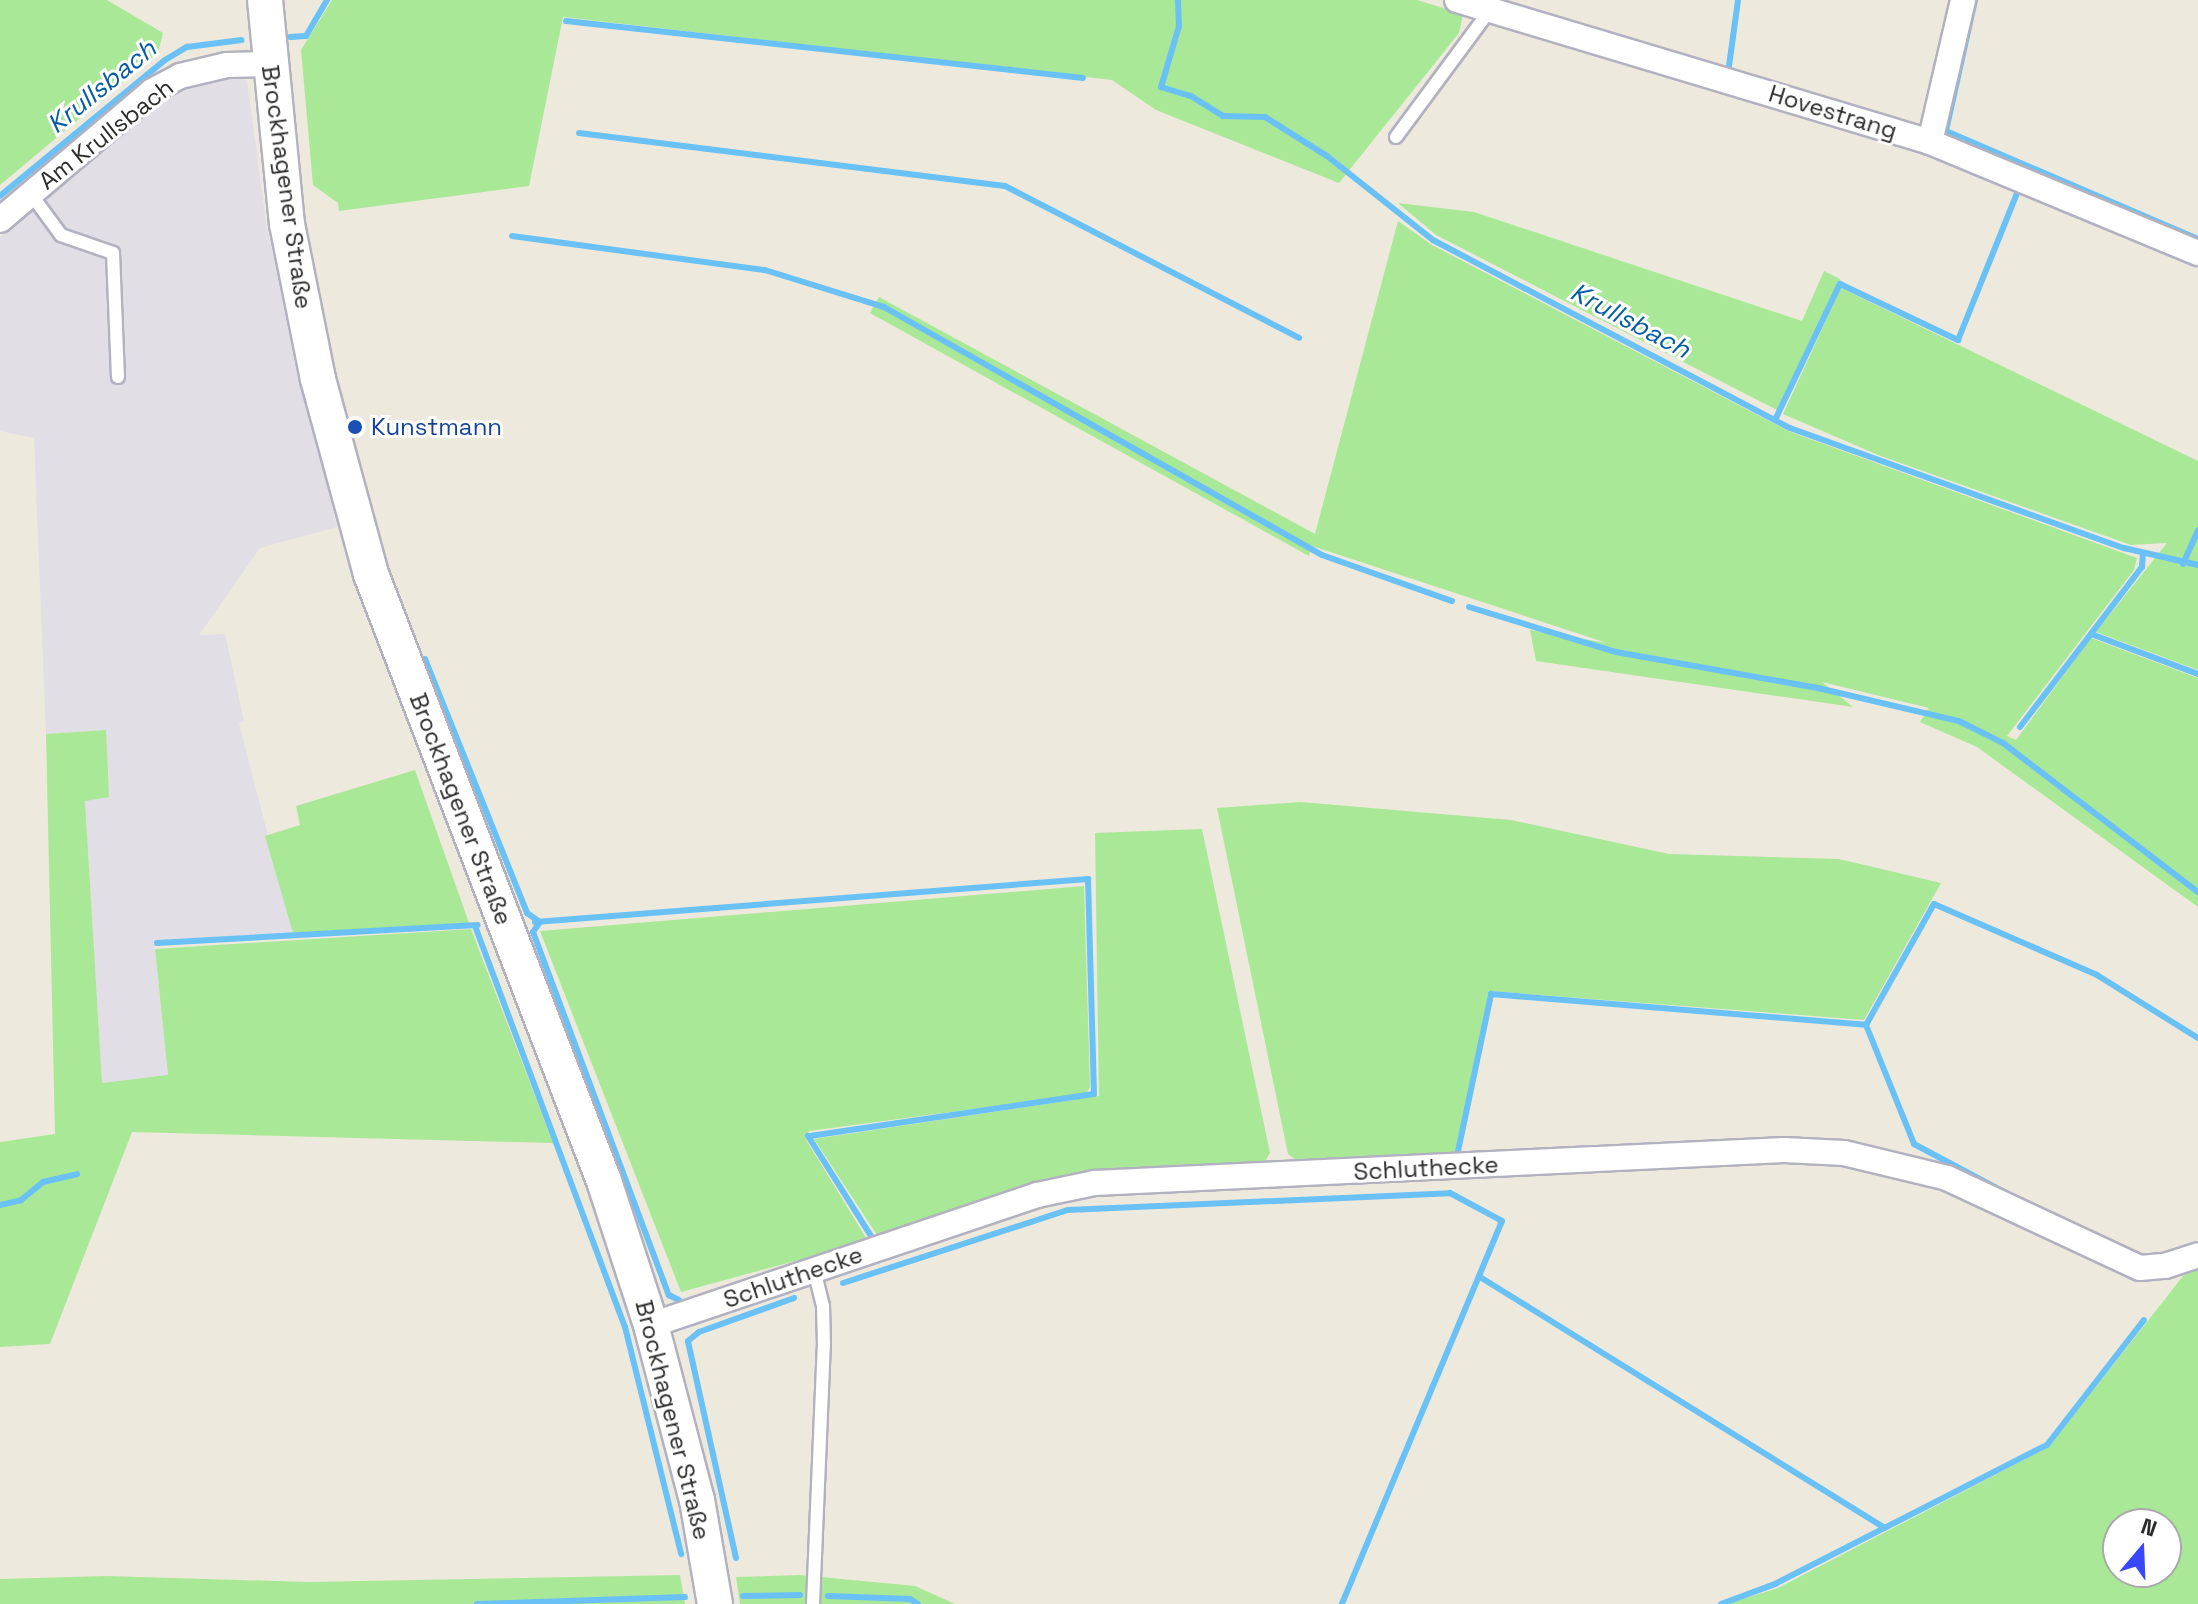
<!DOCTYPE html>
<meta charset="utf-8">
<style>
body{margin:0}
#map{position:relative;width:2198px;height:1604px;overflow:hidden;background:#eee9dd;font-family:"Space Grotesk",sans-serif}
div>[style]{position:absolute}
.industrial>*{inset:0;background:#e1dee6}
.green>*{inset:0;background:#a9e896}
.stream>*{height:6px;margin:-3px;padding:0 3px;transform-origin:3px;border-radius:3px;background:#6ac1f6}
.roads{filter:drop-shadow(2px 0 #b1b1c0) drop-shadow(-2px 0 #b1b1c0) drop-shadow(0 2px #b1b1c0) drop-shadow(0 -2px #b1b1c0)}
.service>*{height:12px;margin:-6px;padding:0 6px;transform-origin:6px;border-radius:6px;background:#fff}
.minor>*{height:24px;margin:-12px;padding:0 12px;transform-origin:12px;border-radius:12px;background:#fff}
.secondary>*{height:34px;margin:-17px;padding:0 17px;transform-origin:17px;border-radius:17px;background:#fff}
.dots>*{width:22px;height:22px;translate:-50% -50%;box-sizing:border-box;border:4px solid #fff;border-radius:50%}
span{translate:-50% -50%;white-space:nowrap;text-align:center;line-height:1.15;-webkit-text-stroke:6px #fff;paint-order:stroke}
.street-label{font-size:24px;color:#2b2b2b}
.transit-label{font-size:24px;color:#164399}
.left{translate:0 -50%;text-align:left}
.water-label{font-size:26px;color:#055ca6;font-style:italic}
.north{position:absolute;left:2102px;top:1508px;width:80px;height:80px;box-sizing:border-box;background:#fff;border:2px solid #aaa;border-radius:50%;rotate:19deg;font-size:22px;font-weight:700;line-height:32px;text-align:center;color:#2b2b2b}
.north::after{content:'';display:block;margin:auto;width:28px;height:36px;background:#3947ff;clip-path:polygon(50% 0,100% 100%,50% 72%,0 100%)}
</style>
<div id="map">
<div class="industrial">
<i style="clip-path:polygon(224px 77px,247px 80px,267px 229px,337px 527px,260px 548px,199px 635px,225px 634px,244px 721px,239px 723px,293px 933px,154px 941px,168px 1076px,102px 1083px,85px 801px,105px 730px,46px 734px,34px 438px,0 431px,0 237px,159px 104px,185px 88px)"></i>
</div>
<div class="green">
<i style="clip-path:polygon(0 0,107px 0,163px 33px,158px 53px,0 185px)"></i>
<i style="clip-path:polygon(332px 0,1417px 0,1463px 14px,1459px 33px,1339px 183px,1156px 110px,1112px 80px,563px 17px,529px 186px,339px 211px,338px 203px,313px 185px,301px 50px)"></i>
<i style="clip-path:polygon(1398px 203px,1474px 212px,1802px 321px,1824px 271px,1840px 279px,1777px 410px,1436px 235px)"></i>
<i style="clip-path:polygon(1398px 221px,1432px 245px,1788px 431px,2137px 558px,2134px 570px,2007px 736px,2016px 740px,2091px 638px,2198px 678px,2198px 907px,1977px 747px,1920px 722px,1929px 708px,1822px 682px,1853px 707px,1536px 661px,1530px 630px,1607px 643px,1312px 546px,1309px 556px,870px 313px,879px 297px,1315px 534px)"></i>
<i style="clip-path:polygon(1841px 288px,2198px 461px,2198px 670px,2096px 632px,2167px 543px,2131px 545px,1878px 455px,1783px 414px)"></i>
<i style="clip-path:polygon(106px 730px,109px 797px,85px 801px,102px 1083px,168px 1075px,155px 949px,471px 929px,553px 1143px,132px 1132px,50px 1344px,0 1347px,0 1142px,55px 1134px,46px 734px)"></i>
<i style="clip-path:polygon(415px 770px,469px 923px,293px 933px,265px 836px,300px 825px,296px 806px)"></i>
<i style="clip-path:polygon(1301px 802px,1511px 820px,1669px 854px,1839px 859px,1941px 883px,1864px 1020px,1489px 991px,1455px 1156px,1299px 1162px,1288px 1154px,1217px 808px)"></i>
<i style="clip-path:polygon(1202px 829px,1270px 1153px,1261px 1168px,1098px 1176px,879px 1238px,814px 1139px,1099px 1096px,1095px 833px)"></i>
<i style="clip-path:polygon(1084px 886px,1090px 1087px,1086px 1094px,809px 1131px,805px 1138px,868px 1241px,681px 1292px,540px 931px)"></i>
<i style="clip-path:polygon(evenodd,2198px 1269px,2198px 1604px,1727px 1604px,1778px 1588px,2049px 1447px,2183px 1276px,2198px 1269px,2166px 1524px,2166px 1572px,2118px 1572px,2118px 1524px,2166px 1524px)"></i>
<i style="clip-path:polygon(680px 1575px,685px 1604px,0 1604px,0 1579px,106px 1576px,309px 1582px)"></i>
<i style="clip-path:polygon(800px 1575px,915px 1586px,955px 1604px,740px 1604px,736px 1577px)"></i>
</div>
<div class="stream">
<i style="left:1178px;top:0;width:26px;rotate:88deg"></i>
<i style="left:1179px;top:26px;width:64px;rotate:106.4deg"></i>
<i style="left:1161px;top:87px;width:31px;rotate:17deg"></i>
<i style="left:1191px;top:96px;width:38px;rotate:32deg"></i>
<i style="left:1223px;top:116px;width:42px;rotate:1.4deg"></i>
<i style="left:1265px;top:117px;width:73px;rotate:32.2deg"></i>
<i style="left:1327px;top:156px;width:135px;rotate:38.4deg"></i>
<i style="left:1433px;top:240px;width:403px;rotate:27.8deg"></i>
<i style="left:1790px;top:428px;width:355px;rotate:19.8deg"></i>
<i style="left:2124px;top:548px;width:76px;rotate:12.9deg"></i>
<i style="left:1975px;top:0;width:134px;rotate:102.5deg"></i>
<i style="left:1946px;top:131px;width:274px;rotate:23.2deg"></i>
<i style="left:566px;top:21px;width:520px;rotate:6.29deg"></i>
<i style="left:290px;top:37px;width:16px;rotate:-4deg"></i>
<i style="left:306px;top:36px;width:42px;rotate:-59.7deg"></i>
<i style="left:1729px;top:66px;width:67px;rotate:-82.2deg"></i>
<i style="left:579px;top:133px;width:429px;rotate:7.1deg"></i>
<i style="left:1005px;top:186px;width:331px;rotate:27.3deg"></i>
<i style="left:0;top:196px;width:214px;rotate:-39.5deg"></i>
<i style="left:165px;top:60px;width:26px;rotate:-31deg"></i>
<i style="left:187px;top:47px;width:55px;rotate:-7.3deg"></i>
<i style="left:512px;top:236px;width:255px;rotate:7.7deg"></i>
<i style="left:765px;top:270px;width:125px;rotate:17.3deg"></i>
<i style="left:884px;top:307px;width:503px;rotate:29.52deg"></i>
<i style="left:1322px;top:555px;width:138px;rotate:19.5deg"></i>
<i style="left:1775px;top:420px;width:151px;rotate:-64.5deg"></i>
<i style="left:1840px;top:284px;width:131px;rotate:25.4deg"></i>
<i style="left:1958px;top:340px;width:164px;rotate:-68.1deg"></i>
<i style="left:2183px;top:564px;width:37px;rotate:-66deg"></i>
<i style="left:1469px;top:607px;width:154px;rotate:17deg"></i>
<i style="left:1616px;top:652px;width:205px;rotate:10.1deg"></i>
<i style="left:1818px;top:688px;width:145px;rotate:13.2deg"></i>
<i style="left:1959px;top:721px;width:49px;rotate:26.6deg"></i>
<i style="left:2003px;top:743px;width:245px;rotate:37.4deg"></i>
<i style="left:2091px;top:634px;width:114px;rotate:20.5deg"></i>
<i style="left:425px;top:659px;width:274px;rotate:68.1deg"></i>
<i style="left:527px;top:913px;width:16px;rotate:35deg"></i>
<i style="left:540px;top:922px;width:12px;rotate:125deg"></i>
<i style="left:533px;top:932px;width:388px;rotate:69.5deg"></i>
<i style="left:669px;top:1295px;width:11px;rotate:27deg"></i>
<i style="left:2020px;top:727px;width:201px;rotate:-52.7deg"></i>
<i style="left:2142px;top:567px;width:13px;rotate:-86deg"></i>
<i style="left:535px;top:922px;width:555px;rotate:-4.45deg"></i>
<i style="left:1088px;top:879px;width:215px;rotate:88.4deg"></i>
<i style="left:1094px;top:1094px;width:289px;rotate:171.6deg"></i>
<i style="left:808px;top:1136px;width:124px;rotate:57.8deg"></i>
<i style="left:475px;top:926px;width:428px;rotate:69.5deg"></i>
<i style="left:625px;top:1327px;width:234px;rotate:76.1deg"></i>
<i style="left:157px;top:943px;width:321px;rotate:-3.2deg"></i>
<i style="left:1866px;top:1025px;width:139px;rotate:-60.7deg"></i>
<i style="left:1934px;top:904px;width:178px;rotate:23.5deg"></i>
<i style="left:2097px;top:975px;width:119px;rotate:32deg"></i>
<i style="left:1866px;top:1025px;width:128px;rotate:68deg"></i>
<i style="left:1914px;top:1144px;width:104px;rotate:28deg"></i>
<i style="left:1457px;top:1156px;width:166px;rotate:-78.1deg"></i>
<i style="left:1491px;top:994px;width:376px;rotate:4.7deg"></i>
<i style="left:0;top:1205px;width:22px;rotate:-13deg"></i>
<i style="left:21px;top:1200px;width:28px;rotate:-39deg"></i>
<i style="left:43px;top:1182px;width:35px;rotate:-13deg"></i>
<i style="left:1480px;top:1277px;width:476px;rotate:31.8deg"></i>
<i style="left:843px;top:1283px;width:237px;rotate:-18deg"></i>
<i style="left:1068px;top:1210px;width:382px;rotate:-2.5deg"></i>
<i style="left:1450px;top:1193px;width:59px;rotate:28.3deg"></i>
<i style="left:1502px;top:1221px;width:415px;rotate:112.7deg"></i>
<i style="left:736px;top:1558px;width:222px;rotate:-102.5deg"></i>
<i style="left:688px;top:1341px;width:14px;rotate:-39deg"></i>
<i style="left:699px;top:1332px;width:101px;rotate:-19.7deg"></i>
<i style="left:743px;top:1596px;width:57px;rotate:-1deg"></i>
<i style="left:828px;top:1596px;width:82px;rotate:2.1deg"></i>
<i style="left:910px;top:1599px;width:9px;rotate:32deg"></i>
<i style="left:477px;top:1604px;width:208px;rotate:-1.9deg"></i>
<i style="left:1721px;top:1604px;width:58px;rotate:-20.3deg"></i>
<i style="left:1775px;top:1584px;width:305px;rotate:-27.1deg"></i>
<i style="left:2047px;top:1445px;width:158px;rotate:-52.2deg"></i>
</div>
<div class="roads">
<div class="service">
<i style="left:1396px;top:137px;width:158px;rotate:-53.5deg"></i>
<i style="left:31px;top:194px;width:51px;rotate:53.8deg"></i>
<i style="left:61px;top:235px;width:55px;rotate:19.1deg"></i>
<i style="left:113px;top:253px;width:124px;rotate:87.7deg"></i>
<i style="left:813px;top:1604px;width:258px;rotate:-87.6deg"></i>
<i style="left:824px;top:1346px;width:40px;rotate:-91.4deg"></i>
<i style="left:823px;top:1306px;width:37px;rotate:-104deg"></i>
</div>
<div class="minor">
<i style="left:1457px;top:0;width:494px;rotate:16.7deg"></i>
<i style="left:1930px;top:142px;width:290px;rotate:22.5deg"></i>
<i style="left:1930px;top:142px;width:146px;rotate:-76.9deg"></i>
<i style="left:0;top:220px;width:199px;rotate:-40.3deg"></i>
<i style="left:152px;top:91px;width:32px;rotate:-28deg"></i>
<i style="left:180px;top:76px;width:48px;rotate:-13.2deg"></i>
<i style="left:227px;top:65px;width:42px;rotate:-1.4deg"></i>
<i style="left:651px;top:1325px;width:407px;rotate:-18.6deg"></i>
<i style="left:1037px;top:1195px;width:59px;rotate:-11.7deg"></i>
<i style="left:1095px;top:1183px;width:690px;rotate:-2.74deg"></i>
<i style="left:1784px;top:1150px;width:60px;rotate:2.9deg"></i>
<i style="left:1844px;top:1153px;width:106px;rotate:13.6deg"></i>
<i style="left:1947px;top:1178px;width:213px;rotate:25deg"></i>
<i style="left:2140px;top:1268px;width:25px;rotate:-5deg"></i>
<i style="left:2165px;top:1266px;width:35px;rotate:-18deg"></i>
</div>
<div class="secondary">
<i style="left:265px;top:0;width:225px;rotate:84.4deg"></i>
<i style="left:287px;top:224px;width:158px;rotate:78.7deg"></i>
<i style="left:318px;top:379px;width:202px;rotate:74.8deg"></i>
<i style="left:371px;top:574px;width:650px;rotate:69deg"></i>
<i style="left:604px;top:1181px;width:151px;rotate:71.9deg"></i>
<i style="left:651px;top:1325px;width:181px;rotate:75.3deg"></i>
<i style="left:697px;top:1500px;width:106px;rotate:80.2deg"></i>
</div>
</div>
<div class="dots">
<i style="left:355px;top:427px;background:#1a4fb4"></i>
</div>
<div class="street-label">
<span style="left:1833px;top:112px;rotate:17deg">Hovestrang</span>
<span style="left:106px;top:134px;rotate:-38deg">Am Krullsbach</span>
<span style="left:287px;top:187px;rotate:82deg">Brockhagener Straße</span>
<span style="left:461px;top:809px;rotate:69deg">Brockhagener Straße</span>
<span style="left:1426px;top:1168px;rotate:-3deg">Schluthecke</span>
<span style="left:793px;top:1277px;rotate:-19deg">Schluthecke</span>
<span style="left:673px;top:1420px;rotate:76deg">Brockhagener Straße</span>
</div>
<div class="transit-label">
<span class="left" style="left:371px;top:427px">Kunstmann</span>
</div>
<div class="water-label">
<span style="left:102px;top:87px;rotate:-39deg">Krullsbach</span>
<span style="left:1630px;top:321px;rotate:28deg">Krullsbach</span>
</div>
<div class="north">N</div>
</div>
